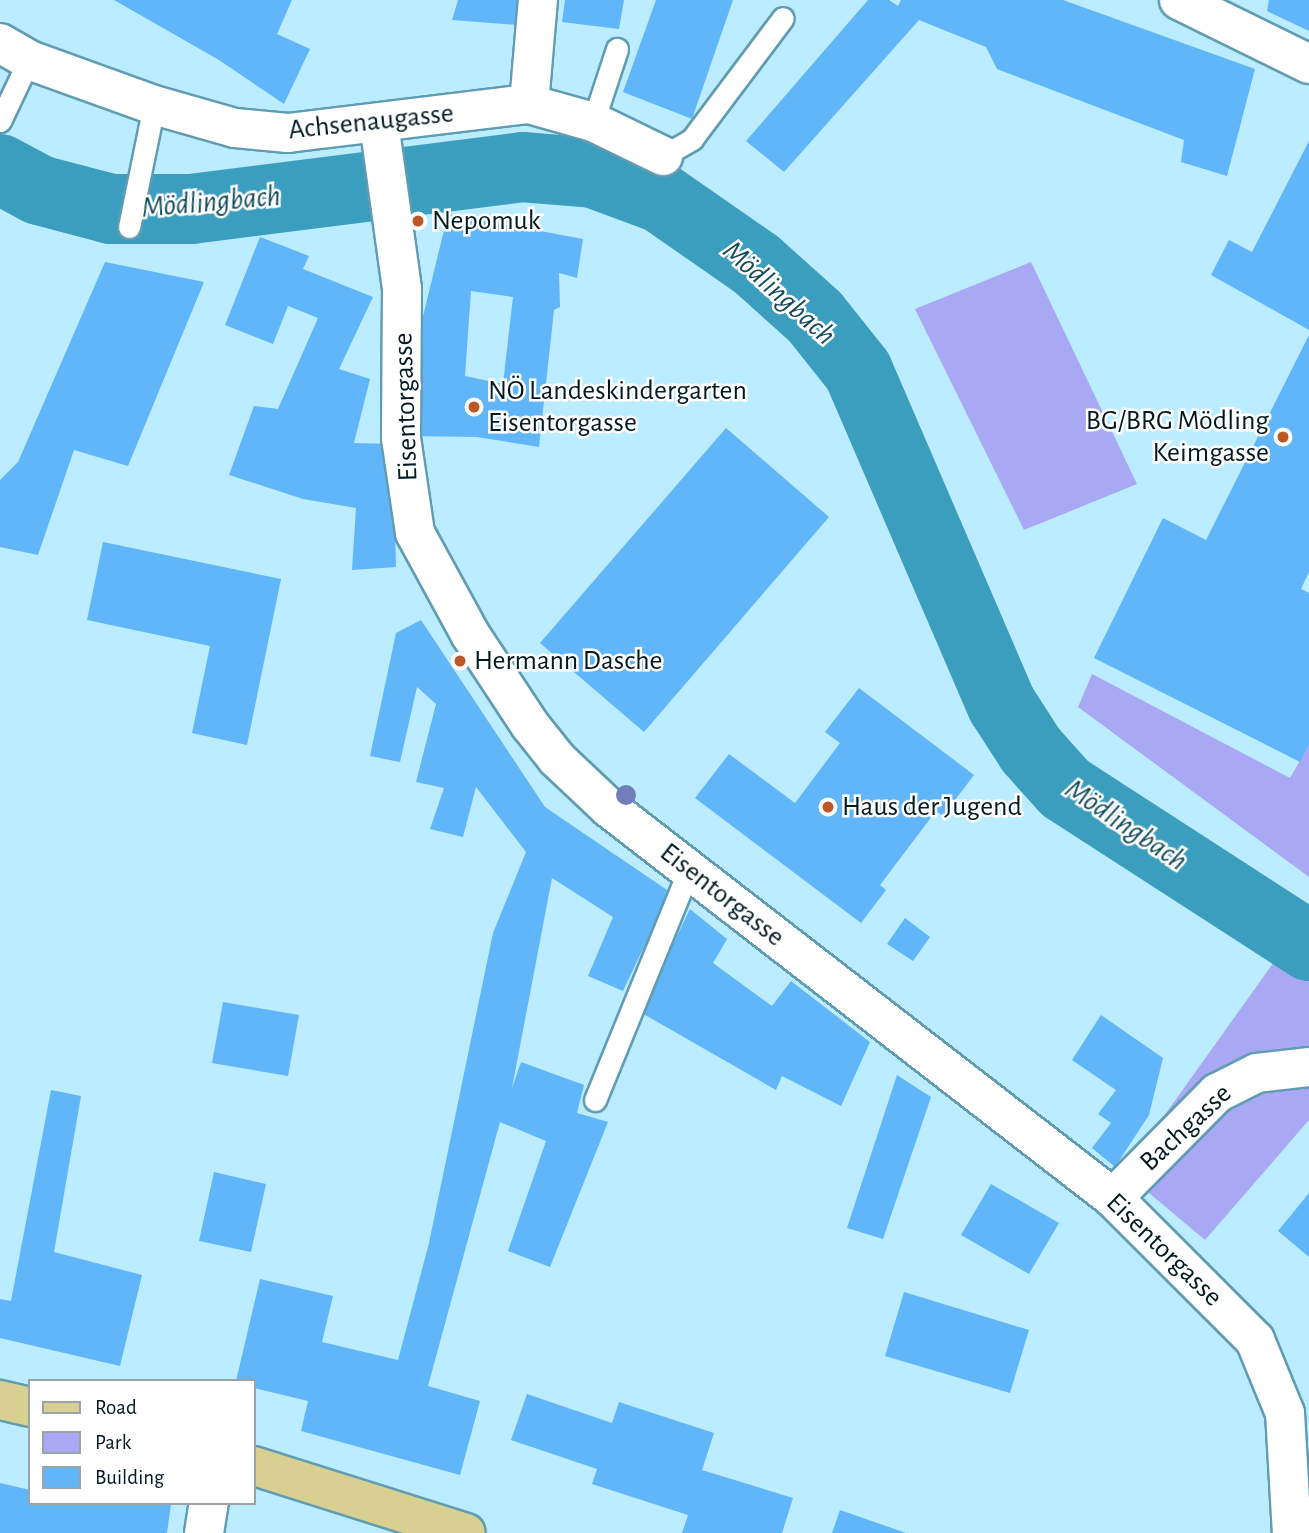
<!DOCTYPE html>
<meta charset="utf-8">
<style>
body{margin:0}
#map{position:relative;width:1309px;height:1533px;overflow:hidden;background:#bcecff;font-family:"Alegreya Sans",sans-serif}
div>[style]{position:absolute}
.green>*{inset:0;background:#a8a8f4}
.river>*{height:70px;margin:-35px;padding:0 35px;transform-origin:35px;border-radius:35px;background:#3c9ebe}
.building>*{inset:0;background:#60b6f8}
.roads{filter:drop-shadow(2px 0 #609cb2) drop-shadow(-2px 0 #609cb2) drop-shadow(0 2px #609cb2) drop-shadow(0 -2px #609cb2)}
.lane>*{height:21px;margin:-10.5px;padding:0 10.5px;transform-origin:10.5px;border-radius:10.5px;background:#fff}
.street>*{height:38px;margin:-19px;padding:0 19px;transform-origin:19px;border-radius:19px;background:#fff}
.primary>*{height:38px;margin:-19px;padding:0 19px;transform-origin:19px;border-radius:19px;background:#d7d090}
.trees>*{width:20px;height:20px;margin:-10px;border-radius:50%;background:#727dbc}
.dots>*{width:19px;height:19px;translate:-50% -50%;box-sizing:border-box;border:4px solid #fff;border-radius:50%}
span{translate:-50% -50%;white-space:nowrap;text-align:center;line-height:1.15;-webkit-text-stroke:5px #fff;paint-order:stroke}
.street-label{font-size:28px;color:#021921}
.poi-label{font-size:28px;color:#021921}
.left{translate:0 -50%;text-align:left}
.right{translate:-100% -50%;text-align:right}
.water-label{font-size:30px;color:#144b5c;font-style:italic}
.legend{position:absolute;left:28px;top:1379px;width:228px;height:126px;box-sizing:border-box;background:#fff;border:2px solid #9aa3a6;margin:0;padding:9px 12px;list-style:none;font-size:21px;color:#021921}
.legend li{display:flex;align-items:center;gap:14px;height:35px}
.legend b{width:35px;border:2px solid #9aa3a6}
</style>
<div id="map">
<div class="green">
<i style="clip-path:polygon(1031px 262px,1137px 484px,1024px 530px,915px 309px)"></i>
<i style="clip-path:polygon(1092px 674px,1290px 778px,1309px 745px,1309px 877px,1078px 707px)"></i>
<i style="clip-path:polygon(1309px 913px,1309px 1120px,1205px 1240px,1124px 1172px)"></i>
</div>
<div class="river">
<i style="left:0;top:169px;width:44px;rotate:28.3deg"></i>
<i style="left:39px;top:190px;width:74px;rotate:14.8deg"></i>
<i style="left:111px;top:209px;width:80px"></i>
<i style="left:191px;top:209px;width:334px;rotate:-7.2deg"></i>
<i style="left:522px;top:167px;width:71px;rotate:4.8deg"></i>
<i style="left:593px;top:173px;width:72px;rotate:20.2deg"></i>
<i style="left:661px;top:198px;width:116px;rotate:34.8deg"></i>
<i style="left:756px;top:264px;width:79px;rotate:41.9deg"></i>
<i style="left:815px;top:317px;width:69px;rotate:51.5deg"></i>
<i style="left:858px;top:371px;width:364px;rotate:66.7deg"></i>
<i style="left:1002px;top:705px;width:54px;rotate:57.2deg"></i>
<i style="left:1031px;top:750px;width:51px;rotate:48.2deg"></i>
<i style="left:1065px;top:788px;width:291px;rotate:32.9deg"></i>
</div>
<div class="building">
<i style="clip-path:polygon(114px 0,292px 0,277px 34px,310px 49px,284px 104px,219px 60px)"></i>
<i style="clip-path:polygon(458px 0,519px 0,518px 25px,452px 20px)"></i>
<i style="clip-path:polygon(565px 0,624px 0,619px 29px,562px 22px)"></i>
<i style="clip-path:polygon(656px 0,733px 0,692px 119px,623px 92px)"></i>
<i style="clip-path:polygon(868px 0,889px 0,898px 6px,901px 0,1063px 0,1255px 69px,1227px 176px,1181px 162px,1184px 140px,997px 69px,986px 47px,919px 20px,784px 172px,746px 141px)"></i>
<i style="clip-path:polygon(1269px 0,1309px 0,1309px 31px,1267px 11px)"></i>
<i style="clip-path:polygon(1309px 141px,1309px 330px,1211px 275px,1229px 240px,1252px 252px)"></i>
<i style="clip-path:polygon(evenodd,448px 214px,583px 239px,577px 278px,559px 273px,560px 307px,554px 310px,539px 447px,477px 437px,412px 436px,413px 357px,448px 214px,471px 291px,513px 297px,503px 384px,465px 376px,471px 291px)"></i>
<i style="clip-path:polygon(260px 237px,309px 256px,303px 269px,373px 297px,339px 369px,370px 379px,354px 443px,393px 444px,396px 567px,352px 570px,356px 508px,303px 499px,229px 475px,254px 406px,278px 409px,318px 318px,288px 306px,273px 344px,225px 325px)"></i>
<i style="clip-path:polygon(105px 262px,204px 282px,128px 466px,74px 450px,38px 555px,0 547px,0 480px,18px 462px)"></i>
<i style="clip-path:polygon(1309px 335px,1309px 572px,1301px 589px,1309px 593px,1309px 745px,1300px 762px,1094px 658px,1163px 518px,1206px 540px)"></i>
<i style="clip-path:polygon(726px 428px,829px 517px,644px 732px,540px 643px)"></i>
<i style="clip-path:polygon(103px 542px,281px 579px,247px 745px,192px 733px,210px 646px,87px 620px)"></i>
<i style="clip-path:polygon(421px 620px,545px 807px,670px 892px,623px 991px,588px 976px,613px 917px,552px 878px,512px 1088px,521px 1062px,584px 1085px,577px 1113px,608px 1122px,550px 1267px,508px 1251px,546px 1141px,500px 1122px,428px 1386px,480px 1401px,460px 1475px,301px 1431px,308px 1401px,254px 1388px,254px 1381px,236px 1381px,260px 1279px,333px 1296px,322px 1342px,398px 1360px,429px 1243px,493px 933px,526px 852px,476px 787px,463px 837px,430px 829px,444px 788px,416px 782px,436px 704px,417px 687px,400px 762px,370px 756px,396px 633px)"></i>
<i style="clip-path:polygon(859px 688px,974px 775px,943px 816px,936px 811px,880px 885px,886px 890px,861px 923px,695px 798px,729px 754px,795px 803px,840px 743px,825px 732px)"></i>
<i style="clip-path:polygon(690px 909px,727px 939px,713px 963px,772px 1006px,791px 981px,870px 1042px,841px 1106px,782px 1076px,776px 1090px,640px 1012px)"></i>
<i style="clip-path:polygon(905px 918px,930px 937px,913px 961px,887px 944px)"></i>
<i style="clip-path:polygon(223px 1002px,299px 1015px,288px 1076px,212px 1063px)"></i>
<i style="clip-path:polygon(1101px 1015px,1163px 1058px,1149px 1115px,1115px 1167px,1092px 1148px,1111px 1123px,1098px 1114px,1116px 1090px,1072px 1060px)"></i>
<i style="clip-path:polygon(897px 1075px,931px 1097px,883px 1239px,847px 1228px)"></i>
<i style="clip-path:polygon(51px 1090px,81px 1096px,54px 1252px,142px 1275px,120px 1366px,0 1338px,0 1299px,11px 1301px)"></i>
<i style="clip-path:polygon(214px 1172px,266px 1184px,251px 1252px,199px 1241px)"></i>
<i style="clip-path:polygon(991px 1184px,1059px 1223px,1029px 1274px,961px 1235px)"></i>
<i style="clip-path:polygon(1309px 1193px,1309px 1257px,1278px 1231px)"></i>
<i style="clip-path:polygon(904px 1292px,1029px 1330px,1010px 1393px,885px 1356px)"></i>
<i style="clip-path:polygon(527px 1394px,612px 1423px,619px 1402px,714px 1433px,702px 1470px,793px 1498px,782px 1533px,682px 1533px,688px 1515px,592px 1484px,597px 1469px,511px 1440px)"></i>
<i style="clip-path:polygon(0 1483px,30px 1490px,30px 1503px,171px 1504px,167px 1533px,0 1533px)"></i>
<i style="clip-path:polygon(840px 1510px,906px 1533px,832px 1533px)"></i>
</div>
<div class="roads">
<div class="lane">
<i style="left:0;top:121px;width:68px;rotate:-64.6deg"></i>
<i style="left:593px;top:122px;width:77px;rotate:-71.8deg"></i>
<i style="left:663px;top:156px;width:34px;rotate:-30deg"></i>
<i style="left:692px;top:139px;width:151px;rotate:-53.1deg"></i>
<i style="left:129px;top:227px;width:125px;rotate:-78.4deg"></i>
<i style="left:595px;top:1100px;width:248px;rotate:-67.8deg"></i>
</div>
<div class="street">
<i style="left:1179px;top:0;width:145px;rotate:26.2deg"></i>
<i style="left:0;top:43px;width:34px;rotate:30deg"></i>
<i style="left:29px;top:60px;width:133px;rotate:19.8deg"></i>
<i style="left:154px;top:105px;width:84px;rotate:15.9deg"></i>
<i style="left:235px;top:128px;width:53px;rotate:5.4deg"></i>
<i style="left:288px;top:133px;width:243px;rotate:-6.9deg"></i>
<i style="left:529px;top:104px;width:66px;rotate:15.7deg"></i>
<i style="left:593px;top:122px;width:78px;rotate:25.9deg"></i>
<i style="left:529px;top:104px;width:104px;rotate:-85.1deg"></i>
<i style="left:379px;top:123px;width:168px;rotate:82.1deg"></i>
<i style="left:402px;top:289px;width:149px;rotate:90.4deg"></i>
<i style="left:401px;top:438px;width:96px;rotate:81.6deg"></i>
<i style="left:415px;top:533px;width:115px;rotate:61.4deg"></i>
<i style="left:470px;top:634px;width:109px;rotate:56.6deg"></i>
<i style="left:530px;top:725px;width:43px;rotate:51.5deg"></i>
<i style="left:557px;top:759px;width:71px;rotate:43.3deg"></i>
<i style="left:609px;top:808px;width:637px;rotate:37.73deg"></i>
<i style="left:1113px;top:1198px;width:201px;rotate:45deg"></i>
<i style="left:1255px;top:1340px;width:79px;rotate:67.7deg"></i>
<i style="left:1285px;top:1413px;width:120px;rotate:86.7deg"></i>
<i style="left:1113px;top:1198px;width:148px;rotate:-45.3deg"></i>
<i style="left:1217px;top:1093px;width:45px;rotate:-26.6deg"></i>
<i style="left:1257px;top:1073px;width:52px;rotate:-6.6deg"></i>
<i style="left:204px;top:1533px;width:30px;rotate:-81deg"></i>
</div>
<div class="primary">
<i style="left:0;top:1400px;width:31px;rotate:13deg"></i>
<i style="left:254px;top:1466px;width:222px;rotate:17.5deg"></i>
</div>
</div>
<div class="trees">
<i style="left:626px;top:795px"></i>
</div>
<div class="dots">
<i style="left:418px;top:221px;background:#bc5726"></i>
<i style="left:474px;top:407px;background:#bc5726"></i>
<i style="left:1283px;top:437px;background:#bc5726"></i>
<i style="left:460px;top:661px;background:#bc5726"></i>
<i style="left:828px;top:807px;background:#bc5726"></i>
</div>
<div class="street-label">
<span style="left:371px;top:122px;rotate:-6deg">Achsenaugasse</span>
<span style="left:406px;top:407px;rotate:-92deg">Eisentorgasse</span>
<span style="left:722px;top:895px;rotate:38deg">Eisentorgasse</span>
<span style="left:1186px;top:1128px;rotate:-43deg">Bachgasse</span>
<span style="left:1164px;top:1250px;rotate:44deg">Eisentorgasse</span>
</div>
<div class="poi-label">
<span class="left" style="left:432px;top:221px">Nepomuk</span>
<span class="left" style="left:488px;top:407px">NÖ Landeskindergarten<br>Eisentorgasse</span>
<span class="right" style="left:1269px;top:437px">BG/BRG Mödling<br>Keimgasse</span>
<span class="left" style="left:474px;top:661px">Hermann Dasche</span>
<span class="left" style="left:842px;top:807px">Haus der Jugend</span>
</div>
<div class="water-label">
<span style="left:211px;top:202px;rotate:-5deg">Mödlingbach</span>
<span style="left:779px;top:293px;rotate:42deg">Mödlingbach</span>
<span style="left:1126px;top:825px;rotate:34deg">Mödlingbach</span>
</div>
<ul class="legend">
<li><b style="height:9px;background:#d7d090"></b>Road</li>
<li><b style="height:19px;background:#a8a8f4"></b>Park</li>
<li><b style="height:19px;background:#60b6f8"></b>Building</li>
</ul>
</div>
